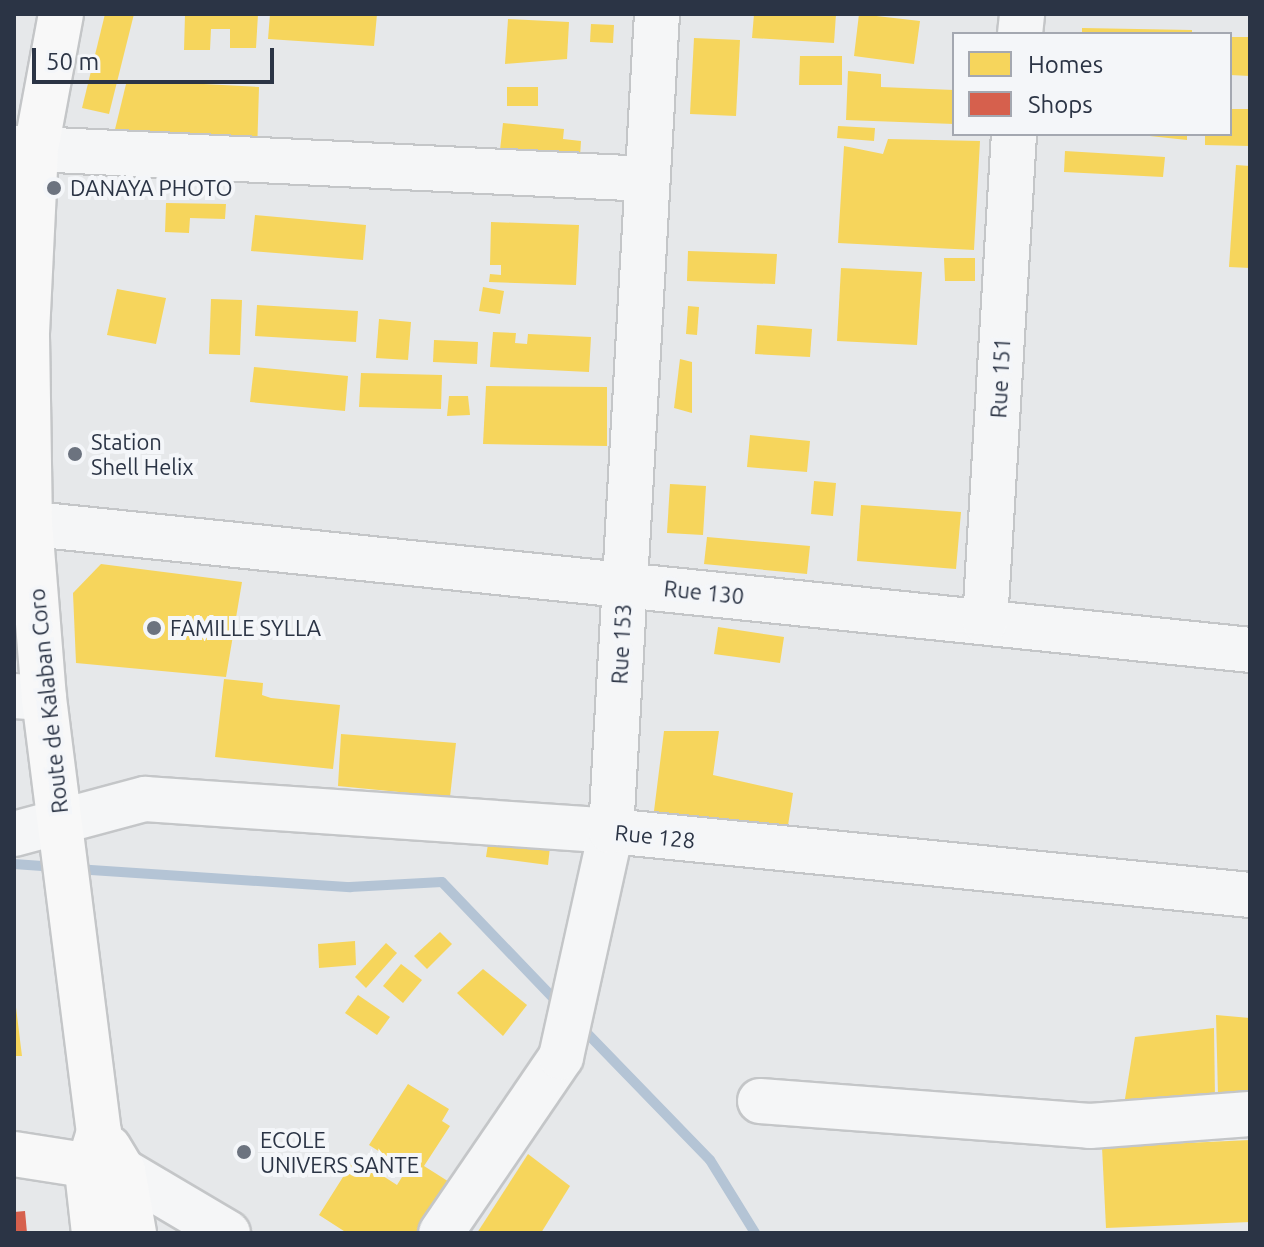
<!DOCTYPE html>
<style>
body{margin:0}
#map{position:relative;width:1264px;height:1247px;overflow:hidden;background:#e6e8ea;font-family:Ubuntu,sans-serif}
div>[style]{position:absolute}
.homes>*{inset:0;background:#f6d55c}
.shops>*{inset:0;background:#d6604d}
.stream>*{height:10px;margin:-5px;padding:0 5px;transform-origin:5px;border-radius:5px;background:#b4c4d5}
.roads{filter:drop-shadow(2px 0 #c4c6c8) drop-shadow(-2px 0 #c4c6c8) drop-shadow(0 2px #c4c6c8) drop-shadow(0 -2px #c4c6c8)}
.minor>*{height:44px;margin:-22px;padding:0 22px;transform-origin:22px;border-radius:22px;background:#f5f6f7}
.major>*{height:44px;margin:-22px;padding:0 22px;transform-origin:22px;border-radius:22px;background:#f8f8f8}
.dots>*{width:22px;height:22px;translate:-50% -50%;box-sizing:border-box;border:4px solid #f4f6f9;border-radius:50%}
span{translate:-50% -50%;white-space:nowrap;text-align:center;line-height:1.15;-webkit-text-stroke:8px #f4f6f9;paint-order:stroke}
.poi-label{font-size:22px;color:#2b3445}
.left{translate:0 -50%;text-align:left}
.street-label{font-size:22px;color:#2b3445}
.frame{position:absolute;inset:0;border:16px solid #2b3445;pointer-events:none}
.legend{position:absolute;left:952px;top:32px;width:280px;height:104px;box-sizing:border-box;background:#f4f6f9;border:2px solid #a4a8b1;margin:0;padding:10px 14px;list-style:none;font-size:24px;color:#2b3445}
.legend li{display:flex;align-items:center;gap:16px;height:40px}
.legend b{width:40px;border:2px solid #a4a8b1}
.scale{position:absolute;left:32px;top:48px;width:242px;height:36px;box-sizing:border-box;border:4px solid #2b3445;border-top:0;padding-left:10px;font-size:24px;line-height:28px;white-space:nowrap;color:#2b3445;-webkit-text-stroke:6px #f4f6f9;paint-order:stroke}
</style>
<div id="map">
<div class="homes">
<i style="clip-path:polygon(105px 14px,134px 14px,109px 114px,82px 108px)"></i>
<i style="clip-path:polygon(185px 14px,258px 14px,256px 48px,230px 48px,230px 29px,211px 29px,210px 50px,184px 50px)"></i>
<i style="clip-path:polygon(270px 14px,377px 14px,374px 46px,268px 39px)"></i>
<i style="clip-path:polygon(754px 14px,836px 14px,834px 43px,752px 38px)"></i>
<i style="clip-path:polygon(859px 14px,920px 21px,914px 64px,854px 56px)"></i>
<i style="clip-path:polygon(508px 19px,569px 22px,567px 59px,505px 64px)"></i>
<i style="clip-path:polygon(591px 24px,614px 25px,613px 43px,590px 42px)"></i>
<i style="clip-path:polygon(1082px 28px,1192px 30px,1192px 34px,1082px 34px)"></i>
<i style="clip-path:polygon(1230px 37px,1250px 37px,1250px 76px,1230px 75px)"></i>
<i style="clip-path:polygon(694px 38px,740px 40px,736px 116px,690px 114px)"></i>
<i style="clip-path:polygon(800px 56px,842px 56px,842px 85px,799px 85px)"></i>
<i style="clip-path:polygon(848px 71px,881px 74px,881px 87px,954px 90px,954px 124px,846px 120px)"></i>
<i style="clip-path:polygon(127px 80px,259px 87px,257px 154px,110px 150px)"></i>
<i style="clip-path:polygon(507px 87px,538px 87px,538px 106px,507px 106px)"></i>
<i style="clip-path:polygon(1230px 109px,1250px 109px,1250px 146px,1205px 145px,1205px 134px,1230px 134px)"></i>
<i style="clip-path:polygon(503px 123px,564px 129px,563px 139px,581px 141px,580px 157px,500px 150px)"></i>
<i style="clip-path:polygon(838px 126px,875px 128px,874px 141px,837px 138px)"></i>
<i style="clip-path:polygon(1131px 134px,1187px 134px,1187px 140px)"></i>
<i style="clip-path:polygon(888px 139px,980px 141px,974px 250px,838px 243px,844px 146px,883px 154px)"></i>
<i style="clip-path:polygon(1065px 151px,1165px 157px,1163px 177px,1064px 172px)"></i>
<i style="clip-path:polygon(1236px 165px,1250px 166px,1250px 268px,1229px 267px)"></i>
<i style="clip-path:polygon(166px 203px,226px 204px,225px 219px,190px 218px,189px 233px,165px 232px)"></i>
<i style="clip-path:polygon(255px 215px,366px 225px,363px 260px,251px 251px)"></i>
<i style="clip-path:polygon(491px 222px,579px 225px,576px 285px,489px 282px,490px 274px,501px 275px,501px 265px,490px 265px)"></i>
<i style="clip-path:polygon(688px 251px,777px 254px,775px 284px,687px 281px)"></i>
<i style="clip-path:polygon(944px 258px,975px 258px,975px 281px,945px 281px)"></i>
<i style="clip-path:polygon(841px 268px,922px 272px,917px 345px,837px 341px)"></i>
<i style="clip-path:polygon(483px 287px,504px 291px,500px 314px,479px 311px)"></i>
<i style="clip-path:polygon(117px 289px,166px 298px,156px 344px,107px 335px)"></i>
<i style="clip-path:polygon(211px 299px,242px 300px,240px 355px,209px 354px)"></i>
<i style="clip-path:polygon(257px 305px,358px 311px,356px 342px,255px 336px)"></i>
<i style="clip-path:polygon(688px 306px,699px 307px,697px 335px,686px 334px)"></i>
<i style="clip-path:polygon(379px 319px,411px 322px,408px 360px,376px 358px)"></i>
<i style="clip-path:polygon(757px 325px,812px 329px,810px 357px,755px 354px)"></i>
<i style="clip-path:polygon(493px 332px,516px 333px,515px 343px,527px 344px,528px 334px,591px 337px,589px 372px,490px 367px)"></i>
<i style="clip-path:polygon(434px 340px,478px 342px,477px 364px,433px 362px)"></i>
<i style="clip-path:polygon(680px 359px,692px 362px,692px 413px,674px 408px)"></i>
<i style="clip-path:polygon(254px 367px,348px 376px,345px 411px,250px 402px)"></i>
<i style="clip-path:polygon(361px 373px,442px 375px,441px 409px,359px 407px)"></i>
<i style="clip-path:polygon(486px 386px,607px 387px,607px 446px,483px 444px)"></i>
<i style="clip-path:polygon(449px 396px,468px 396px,470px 415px,447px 416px)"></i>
<i style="clip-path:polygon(750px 435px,810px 441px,807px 472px,747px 467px)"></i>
<i style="clip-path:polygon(814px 481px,836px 483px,833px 516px,811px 514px)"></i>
<i style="clip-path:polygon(670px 484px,706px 486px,703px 535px,667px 533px)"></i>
<i style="clip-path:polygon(861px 505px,961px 512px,956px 569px,857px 561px)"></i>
<i style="clip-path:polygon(707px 537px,810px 546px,807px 574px,704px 564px)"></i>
<i style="clip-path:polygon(101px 564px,242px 582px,226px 677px,76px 663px,73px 593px)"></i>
<i style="clip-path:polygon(718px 627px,784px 637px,780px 663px,714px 654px)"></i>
<i style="clip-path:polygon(224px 679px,263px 683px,262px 695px,271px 698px,340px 705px,333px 769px,215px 757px)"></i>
<i style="clip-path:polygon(664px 731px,719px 731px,713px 775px,793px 793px,785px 845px,652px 827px)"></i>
<i style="clip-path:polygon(341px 734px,456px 743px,450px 797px,338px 786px)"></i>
<i style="clip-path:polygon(490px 831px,551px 838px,548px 865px,486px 857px)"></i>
<i style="clip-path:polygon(440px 932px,452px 944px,427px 969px,414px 956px)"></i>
<i style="clip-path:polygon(355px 941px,356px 965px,319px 968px,318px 944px)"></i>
<i style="clip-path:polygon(386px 943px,397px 953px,366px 988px,355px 977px)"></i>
<i style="clip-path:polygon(401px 964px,422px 980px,403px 1003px,383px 986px)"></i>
<i style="clip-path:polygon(483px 969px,527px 1005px,503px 1036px,457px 993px)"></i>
<i style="clip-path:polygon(14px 991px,22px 1056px,14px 1056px)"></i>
<i style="clip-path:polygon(358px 995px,390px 1017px,377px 1035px,345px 1013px)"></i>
<i style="clip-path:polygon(1216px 1015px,1250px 1018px,1250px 1093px,1218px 1095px)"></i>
<i style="clip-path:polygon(1214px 1028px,1215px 1099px,1124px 1105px,1135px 1037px)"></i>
<i style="clip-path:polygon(408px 1084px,449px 1109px,442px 1121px,450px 1126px,424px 1166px,454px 1185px,423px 1233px,347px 1233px,319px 1215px,355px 1158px,397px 1185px,407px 1169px,369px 1145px)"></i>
<i style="clip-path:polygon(1250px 1140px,1250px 1222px,1106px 1228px,1102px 1147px)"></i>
<i style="clip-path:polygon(528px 1154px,570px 1186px,541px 1233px,477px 1233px)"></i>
</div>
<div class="shops">
<i style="clip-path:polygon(25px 1211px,27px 1233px,14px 1233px,14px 1212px)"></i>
</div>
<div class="stream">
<i style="left:14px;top:864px;width:42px;rotate:4.1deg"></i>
<i style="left:76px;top:869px;width:275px;rotate:3.8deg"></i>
<i style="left:350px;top:887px;width:92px;rotate:-3.1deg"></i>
<i style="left:442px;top:882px;width:169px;rotate:46.2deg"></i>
<i style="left:581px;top:1027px;width:185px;rotate:45.9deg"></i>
<i style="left:710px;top:1160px;width:86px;rotate:58.3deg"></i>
</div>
<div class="roads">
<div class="minor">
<i style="left:1020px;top:34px;width:20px;rotate:-84deg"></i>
<i style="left:14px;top:148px;width:634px;rotate:2.8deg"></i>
<i style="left:14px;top:522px;width:1243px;rotate:5.91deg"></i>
<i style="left:985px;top:622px;width:489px;rotate:-86.6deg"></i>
<i style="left:14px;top:696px;width:30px;rotate:4deg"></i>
<i style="left:14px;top:834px;width:136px;rotate:-15deg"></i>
<i style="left:145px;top:799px;width:467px;rotate:3.9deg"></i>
<i style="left:611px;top:831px;width:642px;rotate:5.72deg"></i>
<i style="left:760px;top:1101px;width:331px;rotate:4.3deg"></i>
<i style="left:1090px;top:1126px;width:160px;rotate:-4.3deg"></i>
<i style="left:123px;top:1171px;width:122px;rotate:30.6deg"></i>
<i style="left:441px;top:1233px;width:213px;rotate:-55.7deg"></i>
<i style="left:561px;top:1057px;width:231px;rotate:-77.5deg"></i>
<i style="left:611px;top:831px;width:818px;rotate:-86.78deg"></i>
</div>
<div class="major">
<i style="left:61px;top:14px;width:137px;rotate:100.5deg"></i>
<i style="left:36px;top:149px;width:187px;rotate:92.8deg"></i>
<i style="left:27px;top:336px;width:188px;rotate:89.1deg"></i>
<i style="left:30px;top:524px;width:175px;rotate:85.4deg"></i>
<i style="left:44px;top:698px;width:437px;rotate:82.8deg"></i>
<i style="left:99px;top:1132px;width:41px;rotate:107.1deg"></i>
<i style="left:87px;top:1171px;width:62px;rotate:83.6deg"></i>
<i style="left:109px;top:1148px;width:27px;rotate:59deg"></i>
<i style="left:123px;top:1171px;width:63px;rotate:79.9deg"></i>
<i style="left:14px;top:1154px;width:110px;rotate:8.9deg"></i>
</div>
</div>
<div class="dots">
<i style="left:54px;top:188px;background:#6c737f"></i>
<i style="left:75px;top:454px;background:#6c737f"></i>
<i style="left:154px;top:628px;background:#6c737f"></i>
<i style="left:244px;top:1152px;background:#6c737f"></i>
</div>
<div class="poi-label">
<span class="left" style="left:70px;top:188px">DANAYA PHOTO</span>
<span class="left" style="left:91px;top:454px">Station<br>Shell Helix</span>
<span class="left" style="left:170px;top:628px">FAMILLE SYLLA</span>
<span class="left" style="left:260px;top:1152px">ECOLE<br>UNIVERS SANTE</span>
</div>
<div class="street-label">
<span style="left:1000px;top:378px;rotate:-87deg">Rue 151</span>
<span style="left:704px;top:592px;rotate:6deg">Rue 130</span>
<span style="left:621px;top:644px;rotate:-87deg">Rue 153</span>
<span style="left:48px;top:701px;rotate:-96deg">Route de Kalaban Coro</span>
<span style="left:655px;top:836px;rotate:6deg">Rue 128</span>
</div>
<div class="frame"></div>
<ul class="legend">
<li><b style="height:22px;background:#f6d55c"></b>Homes</li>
<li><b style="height:22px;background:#d6604d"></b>Shops</li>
</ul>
<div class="scale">50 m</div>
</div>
